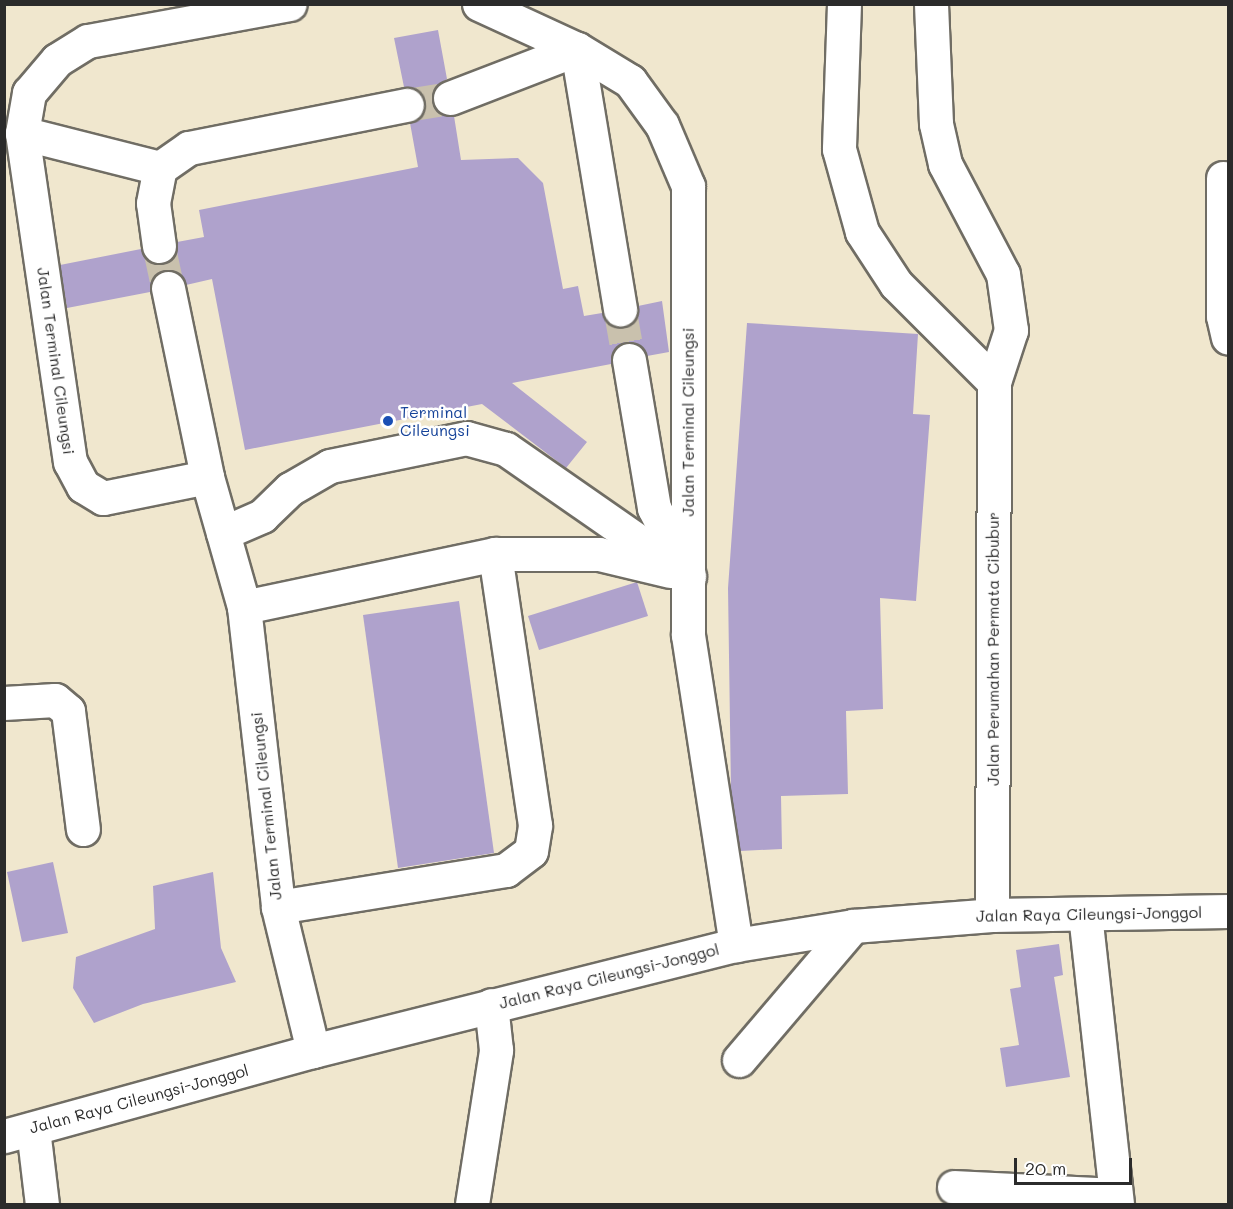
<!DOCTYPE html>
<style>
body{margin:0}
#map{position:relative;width:1233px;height:1209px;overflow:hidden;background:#f0e7ce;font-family:Mali,sans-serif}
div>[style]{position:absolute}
.building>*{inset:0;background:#afa2cc}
.minor-tunnel>*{height:33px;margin-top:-16.5px;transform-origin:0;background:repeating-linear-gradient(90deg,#c9c1ad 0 33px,transparent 0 49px)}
.roads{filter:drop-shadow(2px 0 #706d64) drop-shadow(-2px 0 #706d64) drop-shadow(0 2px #706d64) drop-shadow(0 -2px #706d64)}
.minor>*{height:33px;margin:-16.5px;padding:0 16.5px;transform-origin:16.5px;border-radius:16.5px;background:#fff}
.major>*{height:33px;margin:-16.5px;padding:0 16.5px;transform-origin:16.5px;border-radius:16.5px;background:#fff}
.dots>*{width:16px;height:16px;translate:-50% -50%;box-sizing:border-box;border:3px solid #fff;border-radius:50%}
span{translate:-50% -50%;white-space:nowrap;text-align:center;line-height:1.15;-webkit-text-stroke:5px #fff;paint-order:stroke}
.street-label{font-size:16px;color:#2b2b2b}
.transit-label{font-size:16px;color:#164399}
.left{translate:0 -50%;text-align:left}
.frame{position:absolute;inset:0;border:6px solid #2b2b2b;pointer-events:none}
.scale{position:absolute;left:1014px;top:1158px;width:118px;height:27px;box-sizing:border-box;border:3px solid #2b2b2b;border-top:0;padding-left:8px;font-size:18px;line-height:21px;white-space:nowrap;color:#2b2b2b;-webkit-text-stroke:4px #fff;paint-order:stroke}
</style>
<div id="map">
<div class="building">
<i style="clip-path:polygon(438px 30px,447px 79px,435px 87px,433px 105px,454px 116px,461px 160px,518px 158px,543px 183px,563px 289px,578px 286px,584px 316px,602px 313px,613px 326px,624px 327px,637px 316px,638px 306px,662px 301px,669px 352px,647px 356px,636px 343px,625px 342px,612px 353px,611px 364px,512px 383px,587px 442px,566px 468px,482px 404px,245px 450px,212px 279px,186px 285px,182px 275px,165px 270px,155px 274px,150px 292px,67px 308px,60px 265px,141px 249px,151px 263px,162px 264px,176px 254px,177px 242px,204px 237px,199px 210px,418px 167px,410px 123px,420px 119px,425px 102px,421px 92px,404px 87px,394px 38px)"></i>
<i style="clip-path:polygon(747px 323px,918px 334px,913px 414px,930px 415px,916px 601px,880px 598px,883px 709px,846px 711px,848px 794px,781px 796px,782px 849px,740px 851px,731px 792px,728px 588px)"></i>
<i style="clip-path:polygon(637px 582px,648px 616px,539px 650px,528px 616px)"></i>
<i style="clip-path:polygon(459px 601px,494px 853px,398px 868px,363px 615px)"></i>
<i style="clip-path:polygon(53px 862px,68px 933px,22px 942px,7px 872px)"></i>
<i style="clip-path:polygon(213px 872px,221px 948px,236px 982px,143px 1004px,94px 1023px,73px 988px,76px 957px,155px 929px,153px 886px)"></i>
<i style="clip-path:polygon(1059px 944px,1063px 975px,1054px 977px,1070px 1077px,1006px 1087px,1000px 1048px,1019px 1045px,1010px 989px,1021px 987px,1016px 950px)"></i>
</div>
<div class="minor-tunnel">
<i style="left:407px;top:105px;width:44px;rotate:-9.2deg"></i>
<i style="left:159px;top:246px;width:43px;rotate:77.9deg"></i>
<i style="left:620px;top:309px;width:52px;rotate:80deg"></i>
</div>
<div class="roads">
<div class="minor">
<i style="left:479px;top:4px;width:108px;rotate:24.7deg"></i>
<i style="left:577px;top:49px;width:62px;rotate:31.1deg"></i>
<i style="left:630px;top:81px;width:54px;rotate:54deg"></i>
<i style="left:662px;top:125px;width:66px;rotate:66.9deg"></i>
<i style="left:688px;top:186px;width:449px;rotate:90deg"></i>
<i style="left:688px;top:635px;width:314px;rotate:81.2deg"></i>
<i style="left:844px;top:4px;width:145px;rotate:92deg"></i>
<i style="left:839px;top:149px;width:86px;rotate:74.5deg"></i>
<i style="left:862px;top:232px;width:62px;rotate:56.8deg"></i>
<i style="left:896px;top:284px;width:139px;rotate:45deg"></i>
<i style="left:931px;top:4px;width:120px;rotate:87.6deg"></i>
<i style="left:936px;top:124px;width:41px;rotate:77.3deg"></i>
<i style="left:945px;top:164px;width:124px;rotate:62.2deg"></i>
<i style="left:1003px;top:274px;width:57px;rotate:81.9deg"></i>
<i style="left:1011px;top:330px;width:55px;rotate:108.1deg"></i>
<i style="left:994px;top:382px;width:533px;rotate:90.21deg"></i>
<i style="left:450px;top:98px;width:136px;rotate:-21.1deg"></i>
<i style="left:577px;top:49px;width:264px;rotate:80.6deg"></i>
<i style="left:22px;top:133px;width:142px;rotate:14.2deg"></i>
<i style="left:1223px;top:178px;width:138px;rotate:90deg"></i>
<i style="left:1223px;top:316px;width:22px;rotate:77deg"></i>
<i style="left:159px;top:246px;width:43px;rotate:-97.9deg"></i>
<i style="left:153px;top:203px;width:36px;rotate:-79deg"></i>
<i style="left:160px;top:168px;width:35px;rotate:-35deg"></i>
<i style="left:189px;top:148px;width:222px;rotate:-11.2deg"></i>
<i style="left:168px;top:288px;width:193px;rotate:78.3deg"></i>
<i style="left:207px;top:477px;width:135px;rotate:74.1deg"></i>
<i style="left:244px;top:607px;width:302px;rotate:83.5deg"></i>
<i style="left:278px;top:907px;width:148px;rotate:76.3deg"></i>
<i style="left:629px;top:360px;width:150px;rotate:80.4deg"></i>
<i style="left:654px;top:508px;width:71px;rotate:62.4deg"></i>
<i style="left:207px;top:477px;width:106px;rotate:168.6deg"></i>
<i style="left:103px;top:498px;width:23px;rotate:-149deg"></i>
<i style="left:83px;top:486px;width:27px;rotate:-118deg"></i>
<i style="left:70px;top:462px;width:332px;rotate:-98.3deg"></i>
<i style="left:22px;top:133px;width:41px;rotate:-80.1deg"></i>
<i style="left:29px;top:93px;width:43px;rotate:-49.7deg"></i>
<i style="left:57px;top:60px;width:36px;rotate:-32deg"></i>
<i style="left:88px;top:41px;width:205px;rotate:-10.4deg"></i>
<i style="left:223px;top:533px;width:43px;rotate:-23.6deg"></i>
<i style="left:262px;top:516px;width:39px;rotate:-44deg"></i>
<i style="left:290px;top:489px;width:46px;rotate:-29.9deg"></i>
<i style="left:330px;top:466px;width:139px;rotate:-11.6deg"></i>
<i style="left:466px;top:438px;width:41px;rotate:15.4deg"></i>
<i style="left:506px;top:449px;width:223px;rotate:34.8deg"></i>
<i style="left:244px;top:607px;width:257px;rotate:-11.9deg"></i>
<i style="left:495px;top:554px;width:104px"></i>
<i style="left:599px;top:554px;width:73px;rotate:13.5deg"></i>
<i style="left:4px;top:703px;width:51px;rotate:-3.4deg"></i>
<i style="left:55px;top:700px;width:17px;rotate:40deg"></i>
<i style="left:68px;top:711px;width:119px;rotate:82.8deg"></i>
<i style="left:278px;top:907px;width:231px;rotate:-9.2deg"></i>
<i style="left:506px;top:870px;width:31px;rotate:-37deg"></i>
<i style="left:531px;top:851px;width:26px;rotate:-81deg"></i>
<i style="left:535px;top:825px;width:274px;rotate:-98.4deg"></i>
<i style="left:1085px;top:914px;width:292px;rotate:83.7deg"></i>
<i style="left:739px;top:1060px;width:176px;rotate:-49.6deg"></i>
<i style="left:33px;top:1129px;width:76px;rotate:83.2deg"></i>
<i style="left:954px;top:1187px;width:161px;rotate:2.8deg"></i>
<i style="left:472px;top:1204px;width:156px;rotate:-81.1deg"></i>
<i style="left:496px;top:1050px;width:45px;rotate:-96.3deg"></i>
</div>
<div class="major">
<i style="left:4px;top:1136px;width:320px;rotate:-15.4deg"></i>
<i style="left:313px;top:1051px;width:436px;rotate:-14.1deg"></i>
<i style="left:736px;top:945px;width:119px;rotate:-9.2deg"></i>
<i style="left:853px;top:926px;width:139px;rotate:-4.5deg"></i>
<i style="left:992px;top:915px;width:236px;rotate:-1deg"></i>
</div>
</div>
<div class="dots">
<i style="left:388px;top:421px;background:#1a4fb4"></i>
</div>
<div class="street-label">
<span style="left:56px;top:361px;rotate:82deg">Jalan Terminal Cileungsi</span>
<span style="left:688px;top:422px;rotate:-90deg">Jalan Terminal Cileungsi</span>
<span style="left:993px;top:649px;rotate:-90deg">Jalan Perumahan Permata Cibubur</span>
<span style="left:266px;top:806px;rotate:-96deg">Jalan Terminal Cileungsi</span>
<span style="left:1089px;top:914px;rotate:-1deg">Jalan Raya Cileungsi-Jonggol</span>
<span style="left:609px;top:976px;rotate:-14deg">Jalan Raya Cileungsi-Jonggol</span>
<span style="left:139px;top:1099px;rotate:-15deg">Jalan Raya Cileungsi-Jonggol</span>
</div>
<div class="transit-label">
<span class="left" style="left:400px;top:421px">Terminal<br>Cileungsi</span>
</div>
<div class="frame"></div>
<div class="scale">20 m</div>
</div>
